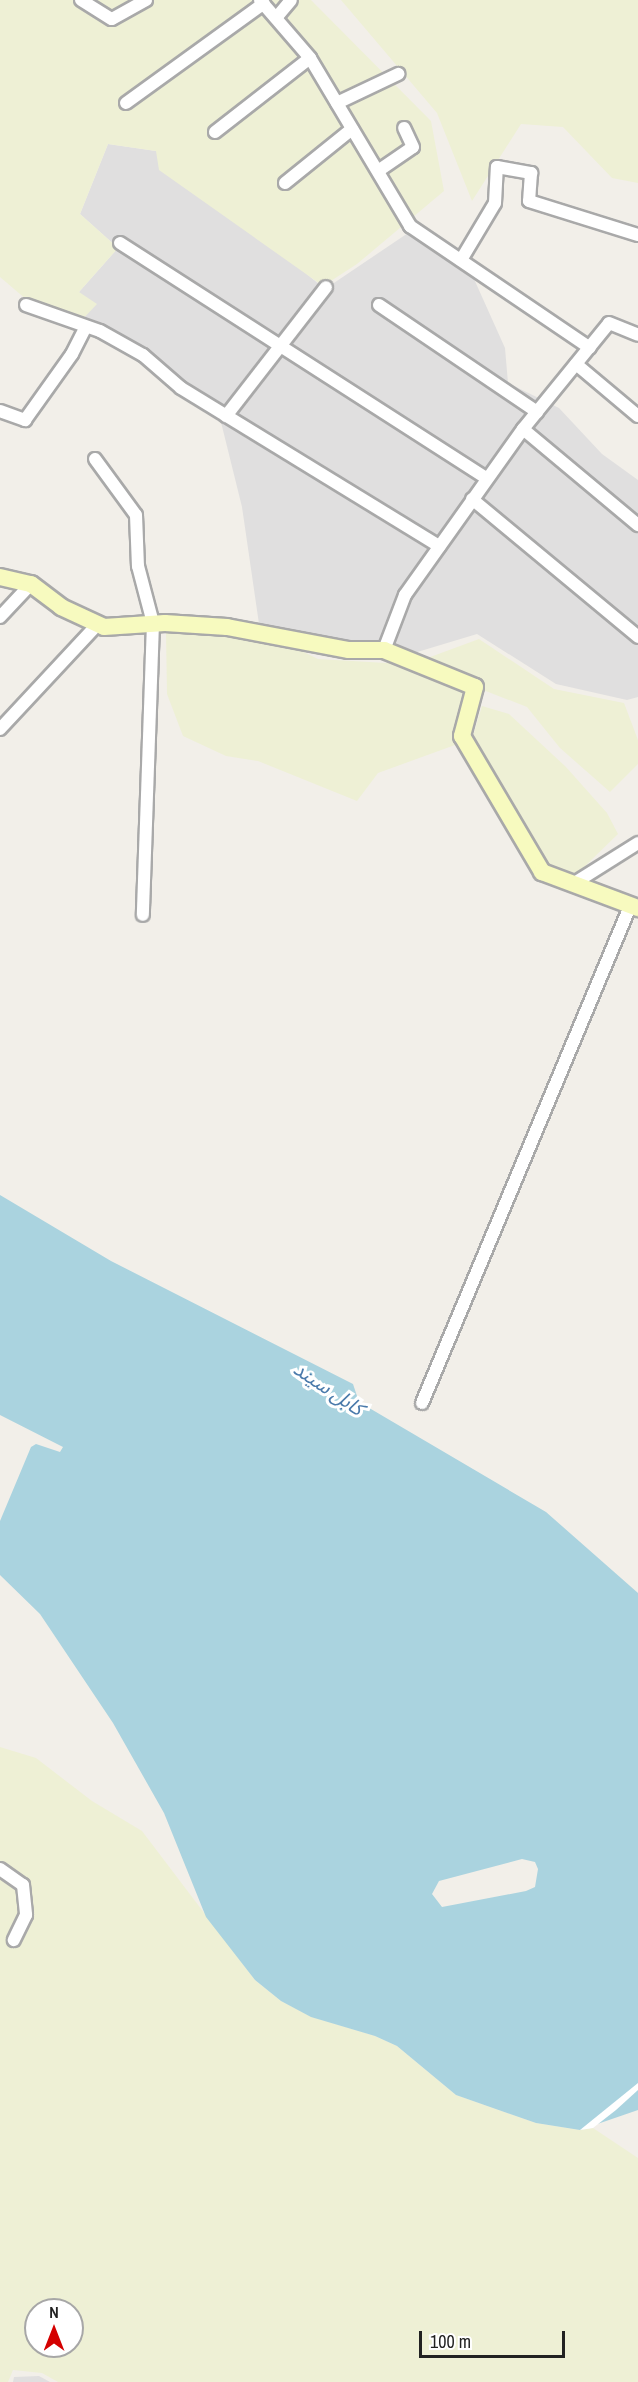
<!DOCTYPE html>
<meta charset="utf-8">
<style>
body{margin:0}
#map{position:relative;width:638px;height:2382px;overflow:hidden;background:#f2efe9;font-family:"Archivo Narrow","Noto Sans Arabic",sans-serif}
div>[style]{position:absolute}
.residential>*{inset:0;background:#e0dfdf}
.farmland>*{inset:0;background:#eef0d5}
.water>*{inset:0;background:#aad3df}
.pier>*{inset:0;background:#fff}
.roads{filter:drop-shadow(2px 0 #a9a9a9) drop-shadow(-2px 0 #a9a9a9) drop-shadow(0 2px #a9a9a9) drop-shadow(0 -2px #a9a9a9)}
.street>*{height:12px;margin:-6px;padding:0 6px;transform-origin:6px;border-radius:6px;background:#fff}
.secondary>*{height:16px;margin:-8px;padding:0 8px;transform-origin:8px;border-radius:8px;background:#f7fabf}
span{translate:-50% -50%;white-space:nowrap;text-align:center;line-height:1.15;-webkit-text-stroke:6px #fff;paint-order:stroke}
.water-label{font-size:20px;color:#4a7aab;font-style:italic}
.north{position:absolute;left:24px;top:2298px;width:60px;height:60px;box-sizing:border-box;background:#fff;border:2px solid #a7a7a7;border-radius:50%;rotate:0deg;font-size:16px;font-weight:700;line-height:24px;text-align:center;color:#222}
.north::after{content:'';display:block;margin:auto;width:21px;height:27px;background:#d40000;clip-path:polygon(50% 0,100% 100%,50% 72%,0 100%)}
.scale{position:absolute;left:419px;top:2331px;width:146px;height:27px;box-sizing:border-box;border:3px solid #222;border-top:0;padding-left:8px;font-size:18px;line-height:21px;white-space:nowrap;color:#222;-webkit-text-stroke:4px #fff;paint-order:stroke}
</style>
<div id="map">
<div class="residential">
<i style="clip-path:polygon(108px 144px,156px 151px,325px 289px,411px 231px,461px 250px,505px 348px,508px 383px,559px 408px,602px 454px,638px 480px,638px 697px,627px 700px,556px 684px,477px 634px,404px 656px,314px 646px,259px 624px,242px 507px,218px 410px,130px 343px,79px 323px,79px 292px,118px 248px,80px 214px)"></i>
<i style="clip-path:polygon(39px 2376px,50px 2382px,13px 2382px,14px 2377px)"></i>
</div>
<div class="farmland">
<i style="clip-path:polygon(0 0,311px 0,431px 121px,444px 191px,357px 264px,323px 286px,159px 170px,156px 151px,108px 144px,80px 214px,118px 248px,79px 292px,97px 304px,79px 323px,34px 306px,0 277px)"></i>
<i style="clip-path:polygon(341px 0,638px 0,638px 183px,612px 178px,563px 127px,521px 124px,472px 201px,437px 113px)"></i>
<i style="clip-path:polygon(253px 627px,318px 659px,403px 664px,476px 694px,466px 741px,378px 773px,357px 801px,258px 761px,226px 756px,183px 736px,167px 694px,166px 633px)"></i>
<i style="clip-path:polygon(479px 639px,554px 689px,624px 703px,638px 740px,638px 764px,610px 792px,560px 748px,527px 707px,414px 663px)"></i>
<i style="clip-path:polygon(482px 706px,509px 714px,566px 767px,607px 813px,618px 834px,578px 873px,549px 871px,469px 749px)"></i>
<i style="clip-path:polygon(evenodd,0 1747px,36px 1758px,92px 1801px,142px 1831px,255px 1980px,281px 2001px,312px 2017px,375px 2036px,397px 2046px,456px 2095px,536px 2123px,580px 2130px,593px 2128px,638px 2158px,638px 2382px,58px 2382px,42px 2373px,13px 2370px,8px 2382px,0 2382px,0 1747px,36px 2310px,72px 2310px,72px 2346px,36px 2346px,36px 2310px)"></i>
</div>
<div class="water">
<i style="clip-path:polygon(evenodd,0 1195px,111px 1261px,353px 1384px,359px 1402px,546px 1512px,638px 1593px,638px 2110px,580px 2130px,536px 2123px,456px 2095px,397px 2046px,375px 2036px,311px 2017px,281px 2001px,255px 1980px,206px 1917px,164px 1813px,113px 1723px,40px 1614px,0 1575px,0 1521px,31px 1447px,36px 1444px,60px 1452px,63px 1447px,0 1415px,0 1195px,522px 1859px,535px 1862px,538px 1869px,535px 1887px,526px 1891px,442px 1907px,432px 1894px,439px 1881px,522px 1859px)"></i>
</div>
<div class="pier">
<i style="clip-path:polygon(638px 2083px,638px 2090px,616px 2110px,593px 2128px,580px 2130px)"></i>
</div>
<div class="roads">
<div class="street">
<i style="left:81px;top:0;width:36px;rotate:32deg"></i>
<i style="left:112px;top:19px;width:39px;rotate:-29deg"></i>
<i style="left:260px;top:0;width:77px;rotate:49.2deg"></i>
<i style="left:310px;top:58px;width:196px;rotate:59.2deg"></i>
<i style="left:410px;top:226px;width:217px;rotate:34.1deg"></i>
<i style="left:276px;top:18px;width:23px;rotate:-50deg"></i>
<i style="left:126px;top:103px;width:170px;rotate:-35.9deg"></i>
<i style="left:337px;top:103px;width:68px;rotate:-25.4deg"></i>
<i style="left:215px;top:132px;width:120px;rotate:-37.9deg"></i>
<i style="left:378px;top:171px;width:42px;rotate:-34.4deg"></i>
<i style="left:413px;top:147px;width:21px;rotate:-115deg"></i>
<i style="left:285px;top:183px;width:86px;rotate:-38.9deg"></i>
<i style="left:120px;top:243px;width:435px;rotate:32.7deg"></i>
<i style="left:461px;top:260px;width:66px;rotate:-59.2deg"></i>
<i style="left:495px;top:203px;width:36px;rotate:-87deg"></i>
<i style="left:497px;top:167px;width:35px;rotate:10deg"></i>
<i style="left:531px;top:173px;width:28px;rotate:94deg"></i>
<i style="left:529px;top:201px;width:114px;rotate:17.3deg"></i>
<i style="left:26px;top:305px;width:78px;rotate:19.4deg"></i>
<i style="left:100px;top:331px;width:49px;rotate:29.2deg"></i>
<i style="left:143px;top:355px;width:50px;rotate:41deg"></i>
<i style="left:181px;top:388px;width:303px;rotate:31.5deg"></i>
<i style="left:379px;top:305px;width:191px;rotate:34.1deg"></i>
<i style="left:576px;top:364px;width:81px;rotate:40deg"></i>
<i style="left:0;top:411px;width:27px;rotate:20deg"></i>
<i style="left:25px;top:420px;width:81px;rotate:-54.5deg"></i>
<i style="left:72px;top:354px;width:30px;rotate:-63deg"></i>
<i style="left:226px;top:416px;width:163px;rotate:-52.2deg"></i>
<i style="left:523px;top:429px;width:150px;rotate:39.9deg"></i>
<i style="left:95px;top:459px;width:69px;rotate:53.8deg"></i>
<i style="left:136px;top:515px;width:51px;rotate:87.8deg"></i>
<i style="left:138px;top:566px;width:59px;rotate:75.3deg"></i>
<i style="left:153px;top:623px;width:292px;rotate:92deg"></i>
<i style="left:472px;top:499px;width:216px;rotate:39.7deg"></i>
<i style="left:0;top:617px;width:45px;rotate:-46.8deg"></i>
<i style="left:384px;top:650px;width:59px;rotate:-69.1deg"></i>
<i style="left:405px;top:595px;width:204px;rotate:-54.6deg"></i>
<i style="left:523px;top:429px;width:136px;rotate:-50.9deg"></i>
<i style="left:609px;top:323px;width:31px;rotate:22deg"></i>
<i style="left:0;top:729px;width:144px;rotate:-47deg"></i>
<i style="left:573px;top:884px;width:77px;rotate:-32.2deg"></i>
<i style="left:422px;top:1403px;width:541px;rotate:-67.27deg"></i>
<i style="left:0;top:1869px;width:28px;rotate:35deg"></i>
<i style="left:23px;top:1885px;width:30px;rotate:84deg"></i>
<i style="left:26px;top:1915px;width:28px;rotate:116deg"></i>
</div>
<div class="secondary">
<i style="left:0;top:577px;width:32px;rotate:13deg"></i>
<i style="left:31px;top:584px;width:38px;rotate:37deg"></i>
<i style="left:61px;top:607px;width:47px;rotate:24.9deg"></i>
<i style="left:104px;top:627px;width:61px;rotate:-3.8deg"></i>
<i style="left:165px;top:623px;width:62px;rotate:3.7deg"></i>
<i style="left:227px;top:627px;width:124px;rotate:10.7deg"></i>
<i style="left:349px;top:650px;width:35px"></i>
<i style="left:384px;top:650px;width:98px;rotate:22.1deg"></i>
<i style="left:475px;top:687px;width:51px;rotate:104.9deg"></i>
<i style="left:462px;top:736px;width:158px;rotate:59.5deg"></i>
<i style="left:542px;top:872px;width:103px;rotate:20.6deg"></i>
</div>
</div>
<div class="water-label">
<span style="left:329px;top:1388px;rotate:34deg">کابل سيند</span>
</div>
<div class="north">N</div>
<div class="scale">100 m</div>
</div>
